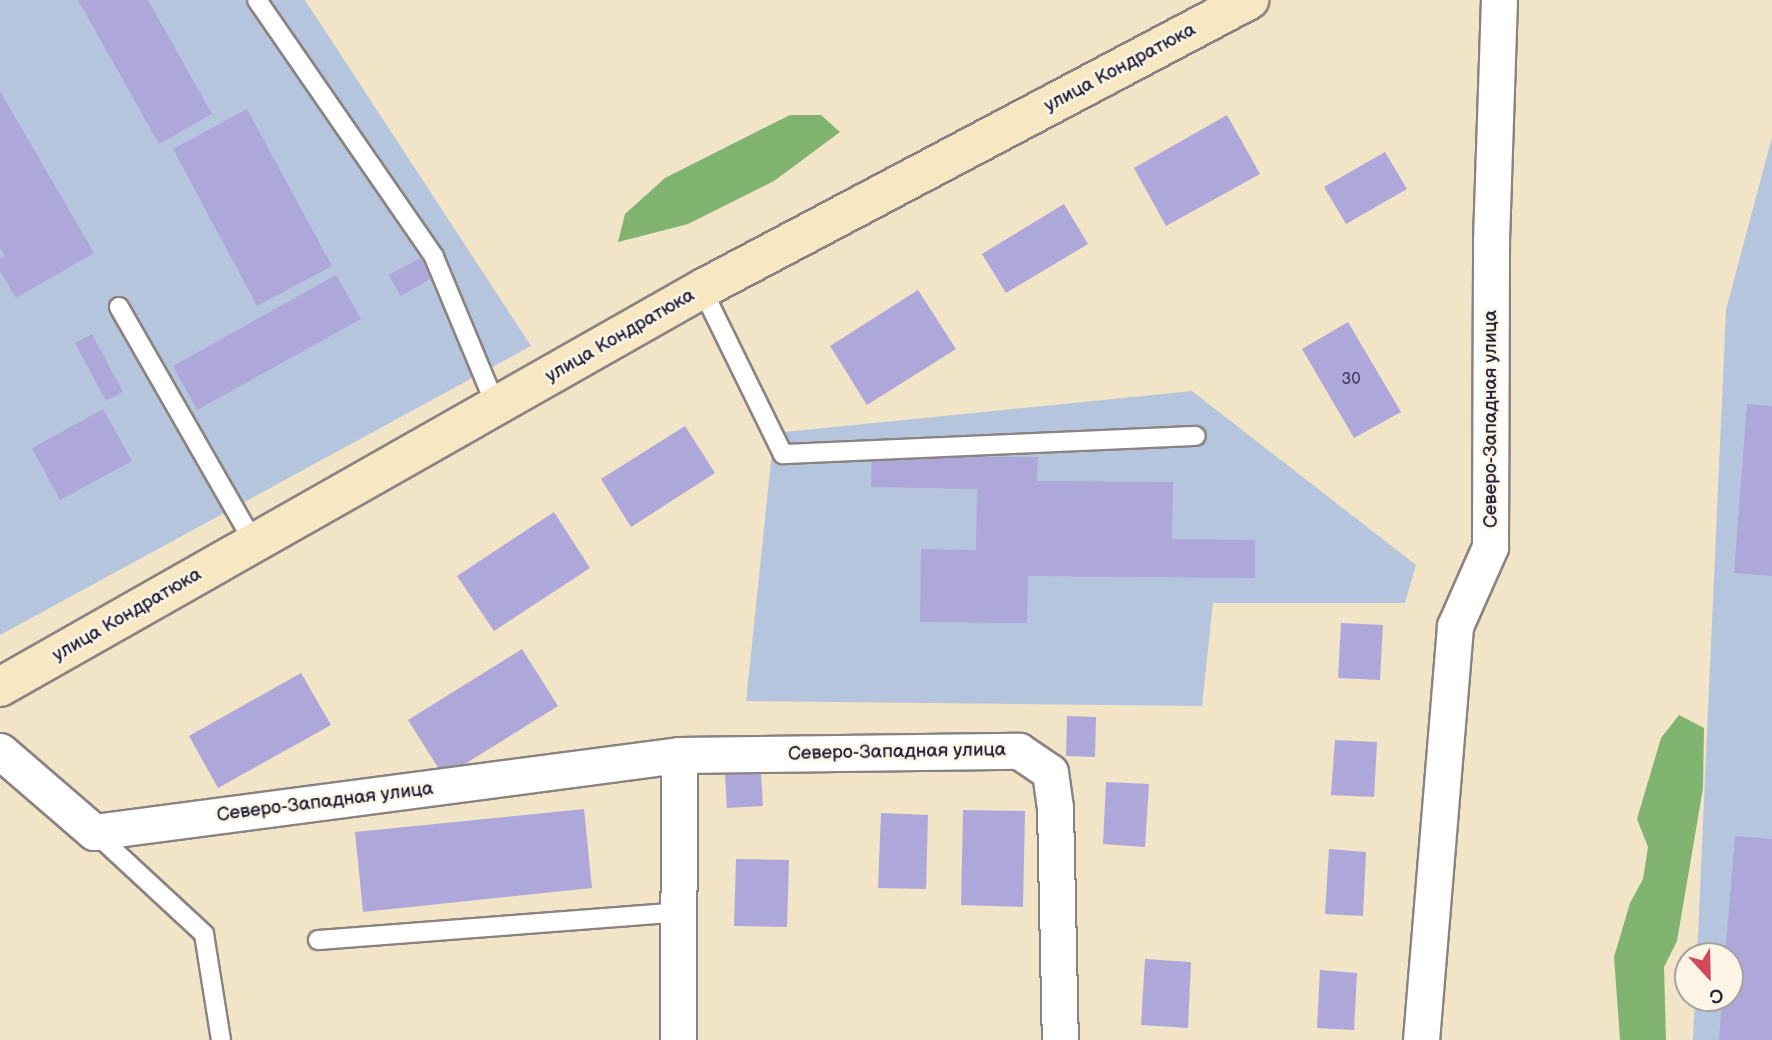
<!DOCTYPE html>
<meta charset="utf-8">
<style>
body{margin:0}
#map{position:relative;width:1772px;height:1040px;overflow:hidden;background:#f2e4c7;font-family:"Balsamiq Sans",sans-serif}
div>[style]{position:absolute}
.industrial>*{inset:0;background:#b6c5de}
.forest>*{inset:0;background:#7fb36f}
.building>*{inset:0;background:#aea7d9}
.roads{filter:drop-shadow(2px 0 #8a8381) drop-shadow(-2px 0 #8a8381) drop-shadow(0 2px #8a8381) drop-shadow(0 -2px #8a8381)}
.service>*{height:18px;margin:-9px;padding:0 9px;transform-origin:9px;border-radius:9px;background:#fff}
.minor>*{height:35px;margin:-17.5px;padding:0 17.5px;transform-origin:17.5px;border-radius:17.5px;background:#fff}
.secondary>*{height:38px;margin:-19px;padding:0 19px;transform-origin:19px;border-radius:19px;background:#f7e8c3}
span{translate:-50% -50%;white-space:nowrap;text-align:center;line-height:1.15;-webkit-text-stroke:5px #fcf5e5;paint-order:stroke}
.number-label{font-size:16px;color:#454362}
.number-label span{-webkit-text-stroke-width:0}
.street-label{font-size:19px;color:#22223b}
.north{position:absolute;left:1674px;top:942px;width:70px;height:70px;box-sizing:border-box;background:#fcf5e5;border:2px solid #a5a1a1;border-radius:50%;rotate:158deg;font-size:19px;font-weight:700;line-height:28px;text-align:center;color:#22223b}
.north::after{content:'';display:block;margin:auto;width:24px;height:32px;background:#d1495b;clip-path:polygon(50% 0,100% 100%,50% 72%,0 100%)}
</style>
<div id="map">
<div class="industrial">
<i style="clip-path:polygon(0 0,305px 0,531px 346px,0 635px)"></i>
<i style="clip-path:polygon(1772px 137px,1772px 1040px,1693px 1040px,1695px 998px,1730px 998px,1730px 956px,1697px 956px,1726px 310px)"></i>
<i style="clip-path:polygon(1192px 391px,1416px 565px,1405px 603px,1213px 603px,1202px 706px,746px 701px,774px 433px)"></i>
</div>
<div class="forest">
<i style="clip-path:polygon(790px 115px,821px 115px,840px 132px,774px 181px,688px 224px,618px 242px,625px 214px,665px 178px)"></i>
<i style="clip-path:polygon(1679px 715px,1704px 728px,1703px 788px,1677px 941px,1664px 967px,1666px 1040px,1620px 1040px,1614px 957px,1630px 903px,1643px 879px,1648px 847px,1637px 819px,1661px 738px)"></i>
</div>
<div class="building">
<i style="clip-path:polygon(78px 0,148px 0,212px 114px,159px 144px)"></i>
<i style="clip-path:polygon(0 91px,94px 253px,16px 298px,0 271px,0 258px,5px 256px,0 248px)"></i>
<i style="clip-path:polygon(247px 109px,332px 266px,257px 306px,173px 149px)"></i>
<i style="clip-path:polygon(1227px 115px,1260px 174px,1166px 226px,1134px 168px)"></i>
<i style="clip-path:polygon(1385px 152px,1407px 189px,1346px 224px,1324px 187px)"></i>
<i style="clip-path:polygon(1064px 204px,1088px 244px,1006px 293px,982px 254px)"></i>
<i style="clip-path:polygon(420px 258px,432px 278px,401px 296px,389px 275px)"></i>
<i style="clip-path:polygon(336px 275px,361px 319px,197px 410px,173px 366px)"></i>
<i style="clip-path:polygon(918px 290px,956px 349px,867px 405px,830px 346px)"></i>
<i style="clip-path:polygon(1348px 322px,1401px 412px,1354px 438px,1302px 349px)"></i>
<i style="clip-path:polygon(92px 334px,123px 392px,106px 401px,75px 343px)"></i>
<i style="clip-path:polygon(1747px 404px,1772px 406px,1772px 576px,1734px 573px)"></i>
<i style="clip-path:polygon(103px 409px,132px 461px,60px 500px,32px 448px)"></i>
<i style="clip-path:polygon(685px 426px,715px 473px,631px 527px,601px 479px)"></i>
<i style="clip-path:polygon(872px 455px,1038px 457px,1037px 481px,1173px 482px,1172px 539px,1255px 540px,1255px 578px,1028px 576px,1027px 623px,920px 622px,921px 549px,976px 550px,977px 489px,871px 487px)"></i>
<i style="clip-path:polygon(554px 512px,590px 568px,494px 631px,457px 576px)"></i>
<i style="clip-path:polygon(1341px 623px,1383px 625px,1380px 680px,1338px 678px)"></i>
<i style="clip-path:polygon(522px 649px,558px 706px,444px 777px,408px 720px)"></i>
<i style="clip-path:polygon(301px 673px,331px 725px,218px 788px,189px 736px)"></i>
<i style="clip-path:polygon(1067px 716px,1096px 717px,1095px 757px,1066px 756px)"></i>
<i style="clip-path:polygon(1335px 740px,1377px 742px,1374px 797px,1331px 795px)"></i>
<i style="clip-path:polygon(761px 773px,763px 806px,727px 808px,725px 775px)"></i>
<i style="clip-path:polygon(1106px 782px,1149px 784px,1145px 847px,1103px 844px)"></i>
<i style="clip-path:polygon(584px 809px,592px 888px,363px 912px,355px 832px)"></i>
<i style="clip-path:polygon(963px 810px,1025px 811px,1023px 907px,961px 905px)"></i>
<i style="clip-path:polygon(881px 813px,928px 815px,926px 889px,878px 888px)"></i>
<i style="clip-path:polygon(1735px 836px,1772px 839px,1772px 1040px,1719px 1040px,1722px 998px,1730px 998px,1730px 956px,1725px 956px)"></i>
<i style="clip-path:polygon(1329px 849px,1366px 852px,1363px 916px,1325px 914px)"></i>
<i style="clip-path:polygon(736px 859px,789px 860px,787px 927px,734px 926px)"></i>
<i style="clip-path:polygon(1145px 959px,1191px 962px,1188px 1028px,1141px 1025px)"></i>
<i style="clip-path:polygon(1320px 970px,1357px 973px,1354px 1030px,1317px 1028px)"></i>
</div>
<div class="roads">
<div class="service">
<i style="left:257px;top:0;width:312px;rotate:55.4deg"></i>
<i style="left:434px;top:257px;width:161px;rotate:67.4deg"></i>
<i style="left:702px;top:289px;width:184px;rotate:63.9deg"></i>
<i style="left:783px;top:454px;width:413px;rotate:-2.5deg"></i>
<i style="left:119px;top:307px;width:272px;rotate:60.2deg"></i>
<i style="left:94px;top:832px;width:150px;rotate:42.8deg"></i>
<i style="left:204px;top:934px;width:107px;rotate:80.9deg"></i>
<i style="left:318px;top:940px;width:363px;rotate:-4.4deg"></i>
</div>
<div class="minor">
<i style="left:0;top:751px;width:124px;rotate:40.8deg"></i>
<i style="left:94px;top:832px;width:590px;rotate:-7.5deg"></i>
<i style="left:679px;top:755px;width:340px;rotate:-0.7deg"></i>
<i style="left:1019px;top:751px;width:37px;rotate:34deg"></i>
<i style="left:1050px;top:772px;width:36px;rotate:82deg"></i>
<i style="left:1055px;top:808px;width:232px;rotate:88.8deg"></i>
<i style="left:678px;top:1040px;width:285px;rotate:-89.8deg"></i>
<i style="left:1421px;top:1040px;width:415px;rotate:-85.3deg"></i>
<i style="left:1455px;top:626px;width:86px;rotate:-66.1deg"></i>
<i style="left:1490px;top:547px;width:307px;rotate:-89.8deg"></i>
<i style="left:1491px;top:240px;width:240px;rotate:-88.1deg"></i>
</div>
<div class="secondary">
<i style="left:0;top:687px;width:807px;rotate:-29.55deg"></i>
<i style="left:702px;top:289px;width:619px;rotate:-27.85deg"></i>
</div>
</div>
<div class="number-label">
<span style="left:1351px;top:380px">30</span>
</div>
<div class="street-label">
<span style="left:1120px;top:68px;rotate:-28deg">улица Кондратюка</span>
<span style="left:620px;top:336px;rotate:-30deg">улица Кондратюка</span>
<span style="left:1491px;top:419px;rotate:-90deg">Северо-Западная улица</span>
<span style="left:127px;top:615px;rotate:-30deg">улица Кондратюка</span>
<span style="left:897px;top:752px;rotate:-1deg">Северо-Западная улица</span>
<span style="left:325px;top:802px;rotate:-7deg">Северо-Западная улица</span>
</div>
<div class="north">С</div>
</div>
